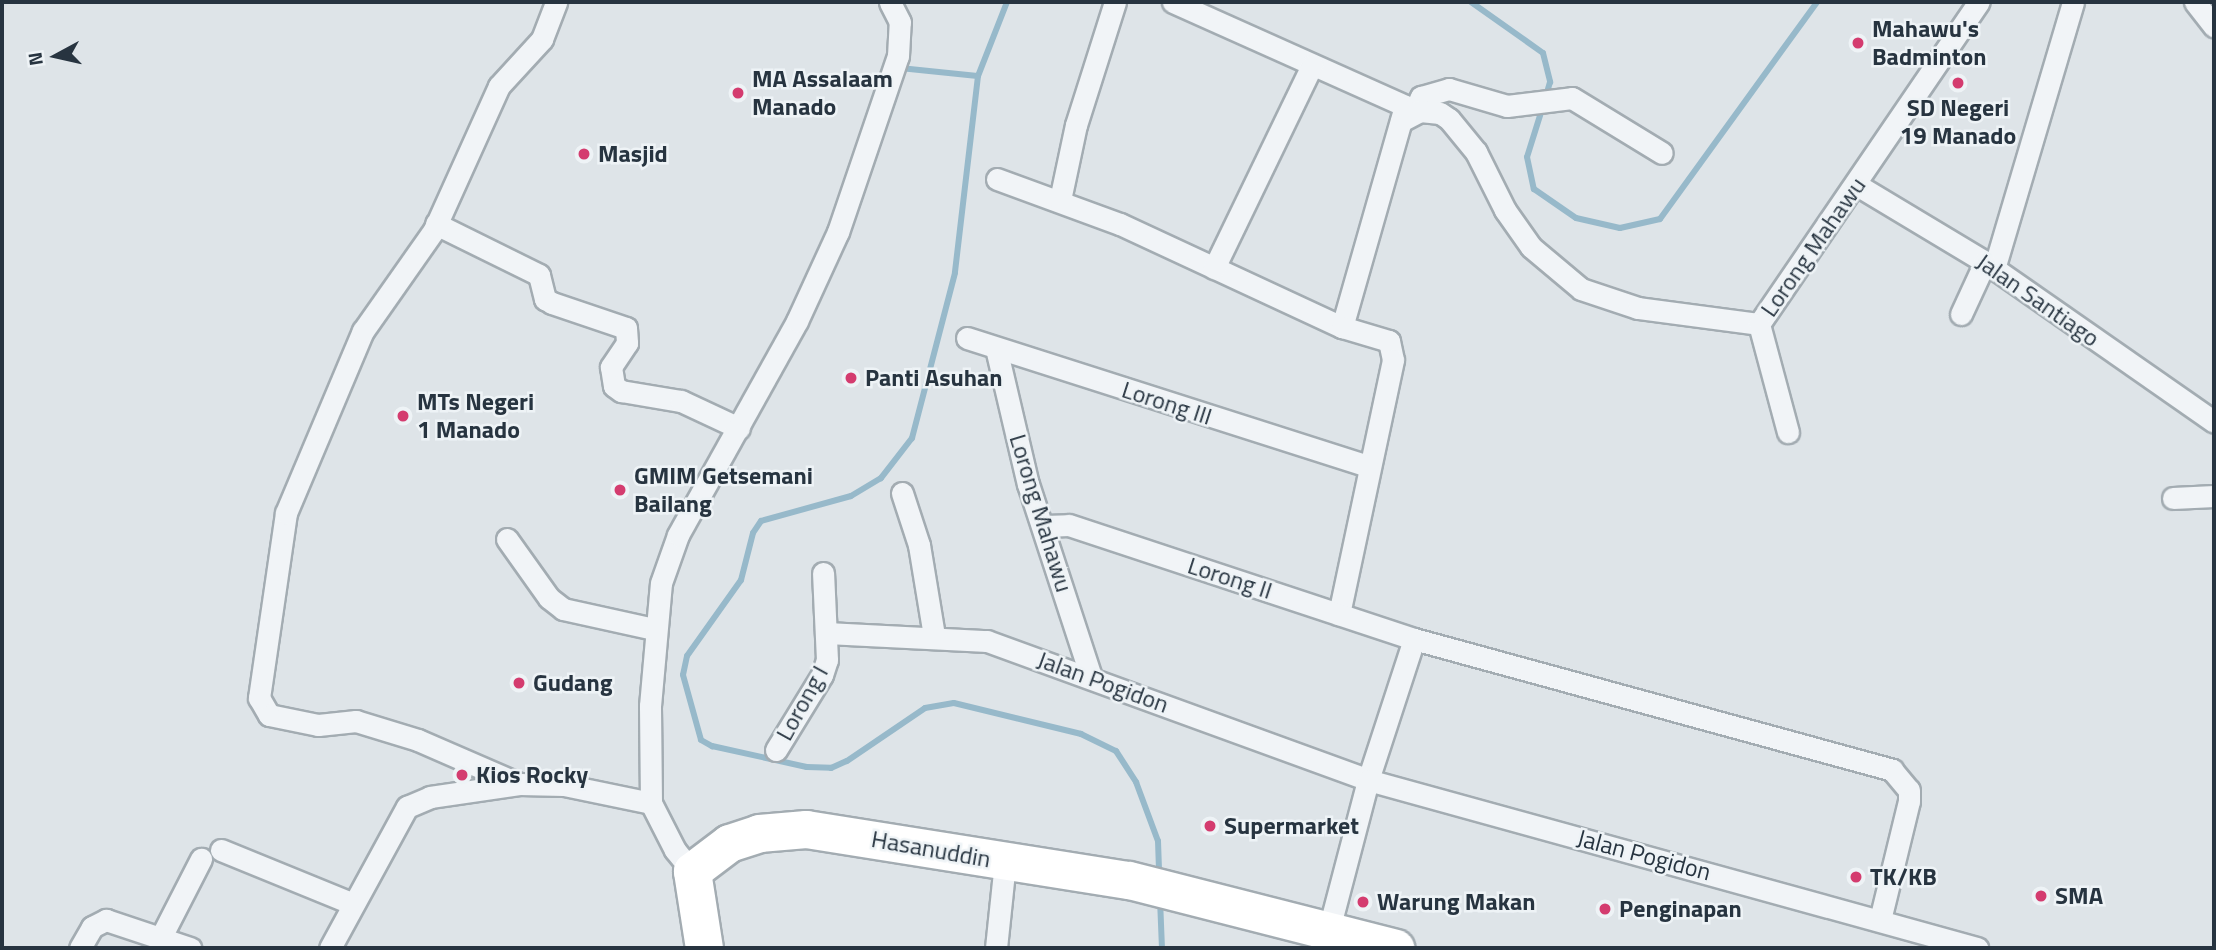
<!DOCTYPE html>
<style>
body{margin:0}
#map{position:relative;width:2216px;height:950px;overflow:hidden;background:#dee4e8;font-family:"Titillium Web",sans-serif}
div>[style]{position:absolute}
.stream>*{height:6px;margin:-3px;padding:0 3px;transform-origin:3px;border-radius:3px;background:#97b9ca}
.roads{filter:drop-shadow(2px 0 #a3acb2) drop-shadow(-2px 0 #a3acb2) drop-shadow(0 2px #a3acb2) drop-shadow(0 -2px #a3acb2)}
.minor>*{height:21px;margin:-10.5px;padding:0 10.5px;transform-origin:10.5px;border-radius:10.5px;background:#f1f4f7}
.trunk>*{height:37px;margin:-18.5px;padding:0 18.5px;transform-origin:18.5px;border-radius:18.5px;background:#fff}
.dots>*{width:19px;height:19px;translate:-50% -50%;box-sizing:border-box;border:4px solid #eef3f6;border-radius:50%}
span{translate:-50% -50%;white-space:nowrap;text-align:center;line-height:1.15;-webkit-text-stroke:5px #eef3f6;paint-order:stroke}
.poi-label{font-size:24px;color:#273440;font-weight:700}
.left{translate:0 -50%;text-align:left}
.street-label{font-size:24px;color:#273440}
.frame{position:absolute;inset:0;border:4px solid #273440;pointer-events:none}
.north{position:absolute;left:21px;top:21px;width:70px;height:70px;-webkit-text-stroke:5px #eef3f6;paint-order:stroke;rotate:262deg;font-size:19px;font-weight:700;line-height:28px;text-align:center;color:#273440}
.north::after{content:'';display:block;margin:auto;width:24px;height:32px;background:#273440;clip-path:polygon(50% 0,100% 100%,50% 72%,0 100%)}
</style>
<div id="map">
<div class="stream">
<i style="left:1007px;top:2px;width:79px;rotate:111.4deg"></i>
<i style="left:978px;top:76px;width:198px;rotate:96.7deg"></i>
<i style="left:955px;top:273px;width:171px;rotate:104.6deg"></i>
<i style="left:912px;top:438px;width:51px;rotate:127.8deg"></i>
<i style="left:881px;top:478px;width:35px;rotate:149deg"></i>
<i style="left:851px;top:496px;width:93px;rotate:164.5deg"></i>
<i style="left:761px;top:521px;width:14px;rotate:124deg"></i>
<i style="left:753px;top:533px;width:49px;rotate:104.3deg"></i>
<i style="left:741px;top:580px;width:93px;rotate:125.4deg"></i>
<i style="left:687px;top:656px;width:19px;rotate:102deg"></i>
<i style="left:683px;top:675px;width:67px;rotate:74.5deg"></i>
<i style="left:701px;top:740px;width:13px;rotate:29deg"></i>
<i style="left:712px;top:746px;width:97px;rotate:12.5deg"></i>
<i style="left:807px;top:767px;width:24px;rotate:2deg"></i>
<i style="left:831px;top:768px;width:17px;rotate:-24deg"></i>
<i style="left:847px;top:761px;width:94px;rotate:-34.2deg"></i>
<i style="left:925px;top:708px;width:29px;rotate:-10deg"></i>
<i style="left:954px;top:703px;width:131px;rotate:13.7deg"></i>
<i style="left:1081px;top:734px;width:39px;rotate:26deg"></i>
<i style="left:1116px;top:751px;width:37px;rotate:57deg"></i>
<i style="left:1136px;top:782px;width:63px;rotate:69.6deg"></i>
<i style="left:1158px;top:841px;width:34px;rotate:88deg"></i>
<i style="left:1471px;top:2px;width:88px;rotate:35.3deg"></i>
<i style="left:1543px;top:53px;width:30px;rotate:76deg"></i>
<i style="left:1550px;top:82px;width:15px;rotate:106deg"></i>
<i style="left:900px;top:68px;width:78px;rotate:5.9deg"></i>
<i style="left:1543px;top:106px;width:53px;rotate:107.4deg"></i>
<i style="left:1527px;top:157px;width:33px;rotate:78deg"></i>
<i style="left:1534px;top:189px;width:51px;rotate:34.6deg"></i>
<i style="left:1576px;top:218px;width:45px;rotate:12.8deg"></i>
<i style="left:1620px;top:228px;width:41px;rotate:-12.7deg"></i>
<i style="left:1660px;top:219px;width:268px;rotate:-54.1deg"></i>
<i style="left:1160px;top:899px;width:49px;rotate:87.7deg"></i>
</div>
<div class="roads">
<div class="minor">
<i style="left:1173px;top:2px;width:254px;rotate:24.1deg"></i>
<i style="left:1405px;top:106px;width:230px;rotate:105.9deg"></i>
<i style="left:2195px;top:2px;width:31px;rotate:52deg"></i>
<i style="left:1413px;top:114px;width:19px;rotate:-65deg"></i>
<i style="left:1421px;top:97px;width:29px;rotate:-16deg"></i>
<i style="left:1449px;top:89px;width:60px;rotate:16.3deg"></i>
<i style="left:1507px;top:106px;width:65px;rotate:-7deg"></i>
<i style="left:1572px;top:98px;width:105px;rotate:31.4deg"></i>
<i style="left:1401px;top:121px;width:21px;rotate:-28deg"></i>
<i style="left:1420px;top:111px;width:20px;rotate:6deg"></i>
<i style="left:1440px;top:113px;width:11px;rotate:34deg"></i>
<i style="left:1449px;top:119px;width:43px;rotate:50.7deg"></i>
<i style="left:1476px;top:152px;width:65px;rotate:63.4deg"></i>
<i style="left:1505px;top:210px;width:45px;rotate:54.9deg"></i>
<i style="left:1531px;top:247px;width:65px;rotate:40deg"></i>
<i style="left:1581px;top:289px;width:60px;rotate:18.4deg"></i>
<i style="left:1638px;top:308px;width:122px;rotate:7.5deg"></i>
<i style="left:1759px;top:324px;width:390px;rotate:-55.7deg"></i>
<i style="left:997px;top:179px;width:131px;rotate:20.1deg"></i>
<i style="left:1120px;top:224px;width:245px;rotate:24.9deg"></i>
<i style="left:1342px;top:327px;width:49px;rotate:16.6deg"></i>
<i style="left:1389px;top:341px;width:19px;rotate:78deg"></i>
<i style="left:1393px;top:360px;width:260px;rotate:102deg"></i>
<i style="left:1857px;top:185px;width:149px;rotate:31deg"></i>
<i style="left:1985px;top:262px;width:279px;rotate:34.9deg"></i>
<i style="left:1060px;top:200px;width:77px;rotate:-78deg"></i>
<i style="left:1076px;top:125px;width:129px;rotate:-72.4deg"></i>
<i style="left:436px;top:224px;width:115px;rotate:26.3deg"></i>
<i style="left:539px;top:275px;width:25px;rotate:76deg"></i>
<i style="left:545px;top:299px;width:8px;rotate:30deg"></i>
<i style="left:552px;top:303px;width:78px;rotate:18.7deg"></i>
<i style="left:626px;top:328px;width:15px;rotate:86deg"></i>
<i style="left:627px;top:343px;width:29px;rotate:124deg"></i>
<i style="left:611px;top:367px;width:19px;rotate:81deg"></i>
<i style="left:614px;top:386px;width:9px;rotate:36deg"></i>
<i style="left:621px;top:391px;width:61px;rotate:9.5deg"></i>
<i style="left:681px;top:401px;width:64px;rotate:25deg"></i>
<i style="left:1214px;top:268px;width:225px;rotate:-64.2deg"></i>
<i style="left:1994px;top:269px;width:278px;rotate:-73.5deg"></i>
<i style="left:1961px;top:314px;width:57px;rotate:-65.2deg"></i>
<i style="left:1759px;top:324px;width:112px;rotate:75deg"></i>
<i style="left:967px;top:338px;width:420px;rotate:17.7deg"></i>
<i style="left:996px;top:348px;width:140px;rotate:76.8deg"></i>
<i style="left:1028px;top:484px;width:203px;rotate:71.9deg"></i>
<i style="left:902px;top:493px;width:55px;rotate:71.9deg"></i>
<i style="left:919px;top:545px;width:92px;rotate:80.6deg"></i>
<i style="left:2173px;top:498px;width:41px;rotate:-2.8deg"></i>
<i style="left:1044px;top:526px;width:25px;rotate:-2deg"></i>
<i style="left:1069px;top:525px;width:363px;rotate:18.3deg"></i>
<i style="left:1414px;top:639px;width:496px;rotate:15.3deg"></i>
<i style="left:1892px;top:770px;width:26px;rotate:50deg"></i>
<i style="left:1909px;top:790px;width:11px;rotate:90deg"></i>
<i style="left:1909px;top:801px;width:122px;rotate:103.7deg"></i>
<i style="left:507px;top:539px;width:72px;rotate:54.6deg"></i>
<i style="left:549px;top:598px;width:18px;rotate:38deg"></i>
<i style="left:563px;top:609px;width:93px;rotate:12.4deg"></i>
<i style="left:827px;top:633px;width:160px;rotate:2.9deg"></i>
<i style="left:987px;top:641px;width:406px;rotate:20deg"></i>
<i style="left:1368px;top:780px;width:148px;rotate:-71.9deg"></i>
<i style="left:776px;top:750px;width:88px;rotate:-58.5deg"></i>
<i style="left:822px;top:675px;width:16px;rotate:-72deg"></i>
<i style="left:827px;top:660px;width:87px;rotate:-92.6deg"></i>
<i style="left:519px;top:784px;width:110px;rotate:-156.5deg"></i>
<i style="left:418px;top:740px;width:65px;rotate:-163deg"></i>
<i style="left:356px;top:721px;width:38px;rotate:174deg"></i>
<i style="left:318px;top:725px;width:50px;rotate:-168.5deg"></i>
<i style="left:269px;top:715px;width:20px;rotate:-120deg"></i>
<i style="left:259px;top:698px;width:187px;rotate:-81.7deg"></i>
<i style="left:286px;top:513px;width:198px;rotate:-67.1deg"></i>
<i style="left:363px;top:331px;width:123px;rotate:-54.9deg"></i>
<i style="left:434px;top:230px;width:158px;rotate:-65.7deg"></i>
<i style="left:499px;top:86px;width:64px;rotate:-47.5deg"></i>
<i style="left:542px;top:39px;width:40px;rotate:-69deg"></i>
<i style="left:221px;top:850px;width:143px;rotate:22.2deg"></i>
<i style="left:692px;top:871px;width:27px;rotate:-129deg"></i>
<i style="left:675px;top:850px;width:53px;rotate:-117.1deg"></i>
<i style="left:651px;top:803px;width:97px;rotate:-90.6deg"></i>
<i style="left:650px;top:706px;width:123px;rotate:-84.9deg"></i>
<i style="left:661px;top:583px;width:51px;rotate:-70.5deg"></i>
<i style="left:678px;top:535px;width:245px;rotate:-60.9deg"></i>
<i style="left:797px;top:321px;width:98px;rotate:-65.3deg"></i>
<i style="left:838px;top:232px;width:186px;rotate:-71.2deg"></i>
<i style="left:898px;top:56px;width:34px;rotate:-87deg"></i>
<i style="left:900px;top:22px;width:22px;rotate:-117deg"></i>
<i style="left:1329px;top:929px;width:154px;rotate:-75.3deg"></i>
<i style="left:1368px;top:780px;width:632px;rotate:15.42deg"></i>
<i style="left:161px;top:937px;width:88px;rotate:-62.9deg"></i>
<i style="left:80px;top:948px;width:24px;rotate:-60deg"></i>
<i style="left:92px;top:927px;width:16px;rotate:-27deg"></i>
<i style="left:106px;top:920px;width:89px;rotate:18.4deg"></i>
<i style="left:330px;top:948px;width:161px;rotate:-61.4deg"></i>
<i style="left:407px;top:807px;width:25px;rotate:-23deg"></i>
<i style="left:430px;top:797px;width:90px;rotate:-8.3deg"></i>
<i style="left:519px;top:784px;width:45px;rotate:1.3deg"></i>
<i style="left:564px;top:785px;width:89px;rotate:11.7deg"></i>
<i style="left:996px;top:948px;width:85px;rotate:-84deg"></i>
</div>
<div class="trunk">
<i style="left:704px;top:948px;width:78px;rotate:-98.9deg"></i>
<i style="left:692px;top:871px;width:46px;rotate:-37.1deg"></i>
<i style="left:729px;top:843px;width:32px;rotate:-18deg"></i>
<i style="left:759px;top:833px;width:47px;rotate:-4.9deg"></i>
<i style="left:806px;top:829px;width:327px;rotate:9deg"></i>
<i style="left:1129px;top:880px;width:275px;rotate:14.3deg"></i>
</div>
</div>
<div class="dots">
<i style="left:1858px;top:43px;background:#d43c6f"></i>
<i style="left:1958px;top:83px;background:#d43c6f"></i>
<i style="left:738px;top:93px;background:#d43c6f"></i>
<i style="left:584px;top:154px;background:#d43c6f"></i>
<i style="left:851px;top:378px;background:#d43c6f"></i>
<i style="left:403px;top:416px;background:#d43c6f"></i>
<i style="left:620px;top:490px;background:#d43c6f"></i>
<i style="left:519px;top:683px;background:#d43c6f"></i>
<i style="left:462px;top:775px;background:#d43c6f"></i>
<i style="left:1210px;top:826px;background:#d43c6f"></i>
<i style="left:1856px;top:877px;background:#d43c6f"></i>
<i style="left:2041px;top:896px;background:#d43c6f"></i>
<i style="left:1363px;top:902px;background:#d43c6f"></i>
<i style="left:1605px;top:909px;background:#d43c6f"></i>
</div>
<div class="poi-label">
<span class="left" style="left:1872px;top:43px">Mahawu's<br>Badminton</span>
<span class="left" style="left:752px;top:93px">MA Assalaam<br>Manado</span>
<span style="left:1958px;top:122px">SD Negeri<br>19 Manado</span>
<span class="left" style="left:598px;top:154px">Masjid</span>
<span class="left" style="left:865px;top:378px">Panti Asuhan</span>
<span class="left" style="left:417px;top:416px">MTs Negeri<br>1 Manado</span>
<span class="left" style="left:634px;top:490px">GMIM Getsemani<br>Bailang</span>
<span class="left" style="left:533px;top:683px">Gudang</span>
<span class="left" style="left:476px;top:775px">Kios Rocky</span>
<span class="left" style="left:1224px;top:826px">Supermarket</span>
<span class="left" style="left:1870px;top:877px">TK/KB</span>
<span class="left" style="left:2055px;top:896px">SMA</span>
<span class="left" style="left:1377px;top:902px">Warung Makan</span>
<span class="left" style="left:1619px;top:909px">Penginapan</span>
</div>
<div class="street-label">
<span style="left:1813px;top:247px;rotate:-55deg">Lorong Mahawu</span>
<span style="left:2038px;top:300px;rotate:35deg">Jalan Santiago</span>
<span style="left:1167px;top:403px;rotate:18deg">Lorong III</span>
<span style="left:1041px;top:513px;rotate:73deg">Lorong Mahawu</span>
<span style="left:1230px;top:578px;rotate:18deg">Lorong II</span>
<span style="left:1103px;top:682px;rotate:20deg">Jalan Pogidon</span>
<span style="left:802px;top:703px;rotate:-61deg">Lorong I</span>
<span style="left:931px;top:849px;rotate:10deg">Hasanuddin</span>
<span style="left:1644px;top:855px;rotate:15deg">Jalan Pogidon</span>
</div>
<div class="frame"></div>
<div class="north">N</div>
</div>
